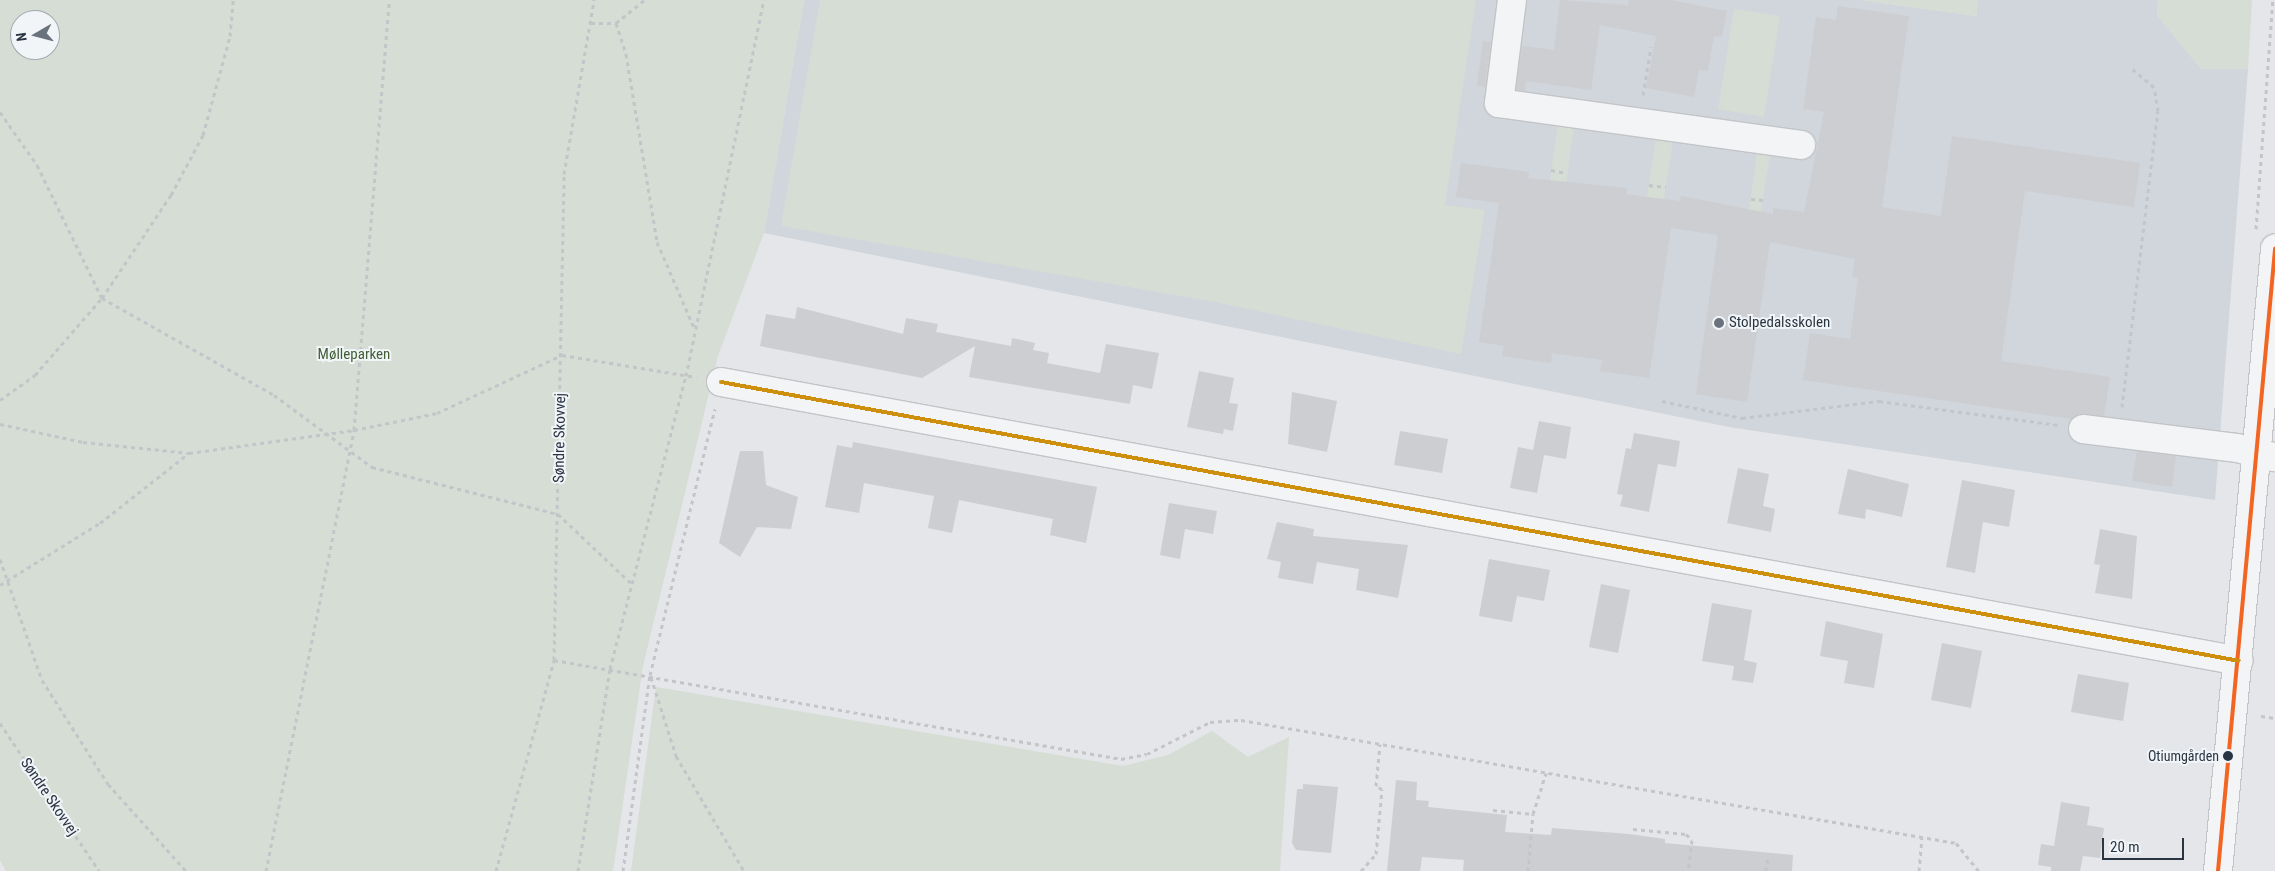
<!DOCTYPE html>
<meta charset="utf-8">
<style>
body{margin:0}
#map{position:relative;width:2275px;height:871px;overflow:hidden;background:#e4e6e9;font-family:"Roboto Condensed",sans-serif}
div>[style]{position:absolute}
.built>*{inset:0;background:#d1d6dc}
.green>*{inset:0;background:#d5ddd4}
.building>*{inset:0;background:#ccced1}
.path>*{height:3px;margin-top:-1.5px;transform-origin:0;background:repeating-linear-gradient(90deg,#c3c5c9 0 4px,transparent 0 8px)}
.roads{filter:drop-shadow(1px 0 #c2c4c7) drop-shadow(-1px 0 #c2c4c7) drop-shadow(0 1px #c2c4c7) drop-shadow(0 -1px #c2c4c7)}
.minor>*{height:28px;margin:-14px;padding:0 14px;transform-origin:14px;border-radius:14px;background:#f3f4f6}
.bus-1>*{height:4px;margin:-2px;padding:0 2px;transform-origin:2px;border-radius:2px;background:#f26522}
.bus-2>*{height:4px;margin:-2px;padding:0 2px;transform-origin:2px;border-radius:2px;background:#ce8f0d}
.dots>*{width:14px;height:14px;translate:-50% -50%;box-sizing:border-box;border:2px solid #f1f5f8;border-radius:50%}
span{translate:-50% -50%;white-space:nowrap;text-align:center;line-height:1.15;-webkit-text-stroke:4px #f1f5f8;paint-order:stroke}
.bus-label{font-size:14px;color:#293543}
.right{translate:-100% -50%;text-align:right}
.poi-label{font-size:15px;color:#293543}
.left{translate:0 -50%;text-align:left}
.park-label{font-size:15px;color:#415f36}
.street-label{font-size:15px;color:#293543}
.north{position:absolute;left:10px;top:10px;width:50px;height:50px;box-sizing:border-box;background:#f1f5f8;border:1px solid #a1a8b0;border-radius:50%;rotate:262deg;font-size:14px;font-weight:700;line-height:20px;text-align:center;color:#293543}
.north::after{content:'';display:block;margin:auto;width:18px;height:22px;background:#6a737d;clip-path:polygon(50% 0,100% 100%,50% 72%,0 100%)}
.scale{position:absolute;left:2102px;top:838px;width:82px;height:22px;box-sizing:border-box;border:2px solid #293543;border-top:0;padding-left:6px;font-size:15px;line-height:18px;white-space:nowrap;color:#293543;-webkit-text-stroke:4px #f1f5f8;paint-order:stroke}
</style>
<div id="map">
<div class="built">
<i style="clip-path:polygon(804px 0,1861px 0,1976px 16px,1978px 0,2158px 0,2157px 15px,2201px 69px,2248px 69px,2215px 500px,1729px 427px,764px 233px)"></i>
</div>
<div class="green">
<i style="clip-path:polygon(evenodd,0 0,804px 0,764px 233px,718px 356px,643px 666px,613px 871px,6px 871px,0 860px,0 0,20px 20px,50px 20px,50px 50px,20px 50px,20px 20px)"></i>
<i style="clip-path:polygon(820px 0,1476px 0,1445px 205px,1485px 210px,1461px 354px,1215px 302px,781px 226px)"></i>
<i style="clip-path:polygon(1861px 0,1978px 0,1976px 16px)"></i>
<i style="clip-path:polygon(2158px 0,2252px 0,2248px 69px,2201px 69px,2157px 15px)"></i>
<i style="clip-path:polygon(1734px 9px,1780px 16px,1764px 117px,1718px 109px)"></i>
<i style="clip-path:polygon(1558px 122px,1574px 125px,1566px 184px,1550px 181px)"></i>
<i style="clip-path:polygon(1656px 138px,1673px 140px,1664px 200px,1647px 197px)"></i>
<i style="clip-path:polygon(1758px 146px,1770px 153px,1761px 212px,1749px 210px)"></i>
<i style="clip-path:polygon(656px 687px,1123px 766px,1168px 755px,1212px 731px,1248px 757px,1289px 737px,1280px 871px,631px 871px)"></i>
</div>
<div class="building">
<i style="clip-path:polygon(1560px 0,1628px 5px,1629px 0,1670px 0,1727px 11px,1722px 37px,1714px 36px,1708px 71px,1699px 70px,1694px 97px,1646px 88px,1656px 36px,1600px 25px,1591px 90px,1526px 81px,1525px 91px,1516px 90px,1522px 46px,1554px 50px)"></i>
<i style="clip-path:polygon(1838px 6px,1909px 16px,1882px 207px,1941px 216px,1952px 136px,2140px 163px,2134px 207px,2025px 191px,2001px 361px,2110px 377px,2104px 416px,2084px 414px,2072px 419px,1803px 380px,1810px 333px,1850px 339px,1858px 278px,1852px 277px,1855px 259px,1770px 242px,1747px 402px,1696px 394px,1718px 235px,1671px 228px,1649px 378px,1600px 371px,1602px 360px,1552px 353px,1551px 363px,1502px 356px,1504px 346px,1479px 342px,1499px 203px,1456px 197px,1461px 163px,1529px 172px,1528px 178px,1627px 188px,1626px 194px,1647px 197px,1680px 201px,1681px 196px,1773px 214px,1773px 208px,1804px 212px,1824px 112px,1803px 109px,1816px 17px,1836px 20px)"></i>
<i style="clip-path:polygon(1483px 41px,1491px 42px,1485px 87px,1477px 86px)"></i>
<i style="clip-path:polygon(797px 307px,903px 334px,906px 318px,938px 324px,936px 332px,1011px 346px,1012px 338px,1035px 343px,1033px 350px,1049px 353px,1047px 363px,1100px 373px,1106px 344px,1159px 353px,1152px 389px,1133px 385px,1130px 404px,969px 377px,975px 346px,922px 378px,760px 346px,766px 314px,795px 319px)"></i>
<i style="clip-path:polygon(1199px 371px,1234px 378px,1229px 403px,1238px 404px,1233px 431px,1224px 429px,1223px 434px,1187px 427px)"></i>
<i style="clip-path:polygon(1292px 392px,1337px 401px,1327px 452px,1288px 444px)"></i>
<i style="clip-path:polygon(1539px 421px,1571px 427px,1566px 459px,1544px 455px,1537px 493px,1510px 488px,1518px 447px,1533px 450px)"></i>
<i style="clip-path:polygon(1400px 431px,1448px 439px,1442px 473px,1394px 465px)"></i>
<i style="clip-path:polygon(1634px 433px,1680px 441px,1676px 467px,1658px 464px,1649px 512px,1620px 506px,1623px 495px,1617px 494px,1626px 448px,1631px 449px)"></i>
<i style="clip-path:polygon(853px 442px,1097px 487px,1086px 543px,1050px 535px,1053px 519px,959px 500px,952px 533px,928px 528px,934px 496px,864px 483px,859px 513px,825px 507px,837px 445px,852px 448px)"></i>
<i style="clip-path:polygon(740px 451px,763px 451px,766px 485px,798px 497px,791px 529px,757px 527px,740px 557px,719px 543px)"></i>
<i style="clip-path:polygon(2137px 451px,2176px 456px,2172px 487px,2132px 481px)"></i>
<i style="clip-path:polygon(1738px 468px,1769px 474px,1763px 506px,1775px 509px,1771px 532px,1727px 523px)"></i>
<i style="clip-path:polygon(1848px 469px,1909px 484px,1902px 517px,1866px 509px,1865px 519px,1838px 514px)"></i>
<i style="clip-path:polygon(1962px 480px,2015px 490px,2009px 527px,1983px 522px,1975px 573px,1946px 567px)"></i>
<i style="clip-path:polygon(1169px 503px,1217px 511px,1213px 534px,1185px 529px,1180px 559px,1160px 555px)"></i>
<i style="clip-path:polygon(1277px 522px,1314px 529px,1313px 536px,1408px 545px,1398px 598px,1356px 590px,1359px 569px,1317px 562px,1313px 584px,1278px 578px,1281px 562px,1267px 559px)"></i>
<i style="clip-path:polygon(2100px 529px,2137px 536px,2132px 599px,2095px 593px,2100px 565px,2094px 564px)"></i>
<i style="clip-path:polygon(1489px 559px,1550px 570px,1544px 601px,1517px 596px,1512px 622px,1479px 616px)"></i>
<i style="clip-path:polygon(1601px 584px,1630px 590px,1618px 653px,1589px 647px)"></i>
<i style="clip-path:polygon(1712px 603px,1752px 610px,1744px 660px,1757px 663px,1753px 683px,1732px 680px,1734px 666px,1702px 661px)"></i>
<i style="clip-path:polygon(1826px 621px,1883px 634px,1874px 688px,1844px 683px,1848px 661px,1820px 656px)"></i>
<i style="clip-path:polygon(1942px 643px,1982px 651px,1971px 708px,1931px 700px)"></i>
<i style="clip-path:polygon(2078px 674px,2129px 683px,2123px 721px,2071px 712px)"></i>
<i style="clip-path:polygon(1396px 780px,1417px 782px,1416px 800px,1429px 801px,1428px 807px,1507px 815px,1505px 832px,1551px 835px,1552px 828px,1629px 834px,1665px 839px,1665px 843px,1793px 855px,1792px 871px,1463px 871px,1464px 860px,1422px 857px,1420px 871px,1387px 871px)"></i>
<i style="clip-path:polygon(1303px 784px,1338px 787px,1331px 853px,1296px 850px,1292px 843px,1297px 789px,1303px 789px)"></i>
<i style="clip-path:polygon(2061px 802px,2090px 807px,2087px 825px,2104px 828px,2100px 858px,2083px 856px,2080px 871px,2051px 871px,2051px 867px,2038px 865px,2041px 844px,2054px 846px)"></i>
</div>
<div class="path">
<i style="left:591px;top:23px;width:25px"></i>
<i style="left:616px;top:23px;width:36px;rotate:-39deg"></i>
<i style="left:616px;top:23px;width:33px;rotate:72deg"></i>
<i style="left:626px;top:54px;width:191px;rotate:80.6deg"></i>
<i style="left:657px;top:242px;width:96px;rotate:66.6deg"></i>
<i style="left:1643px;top:95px;width:49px;rotate:-80.5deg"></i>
<i style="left:0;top:112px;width:65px;rotate:55.1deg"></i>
<i style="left:37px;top:165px;width:148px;rotate:64deg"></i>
<i style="left:102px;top:298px;width:197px;rotate:29.4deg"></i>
<i style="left:274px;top:395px;width:122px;rotate:36.3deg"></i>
<i style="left:372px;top:467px;width:192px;rotate:14.2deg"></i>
<i style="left:558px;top:514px;width:102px;rotate:43.4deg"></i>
<i style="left:1551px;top:170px;width:16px;rotate:11deg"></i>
<i style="left:1649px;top:185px;width:17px;rotate:7deg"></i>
<i style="left:1751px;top:199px;width:12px;rotate:5deg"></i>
<i style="left:2256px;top:229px;width:230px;rotate:-85.8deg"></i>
<i style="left:0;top:400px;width:43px;rotate:-35.5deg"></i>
<i style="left:35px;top:375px;width:102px;rotate:-49deg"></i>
<i style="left:102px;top:298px;width:124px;rotate:-56.2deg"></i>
<i style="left:171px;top:195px;width:68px;rotate:-61.9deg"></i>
<i style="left:203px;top:135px;width:103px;rotate:-74.7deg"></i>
<i style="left:230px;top:36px;width:36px;rotate:-85deg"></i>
<i style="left:1662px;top:401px;width:82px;rotate:12deg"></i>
<i style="left:1742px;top:418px;width:138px;rotate:-7.1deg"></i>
<i style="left:1879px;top:401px;width:181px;rotate:7.6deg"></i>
<i style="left:2122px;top:407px;width:298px;rotate:-83.1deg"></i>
<i style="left:2158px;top:111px;width:24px;rotate:-99deg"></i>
<i style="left:2154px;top:87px;width:31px;rotate:-140deg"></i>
<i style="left:0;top:424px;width:85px;rotate:12.2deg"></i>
<i style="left:83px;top:442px;width:107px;rotate:5.9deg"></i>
<i style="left:189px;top:453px;width:167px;rotate:-7.9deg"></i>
<i style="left:354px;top:430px;width:85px;rotate:-11.6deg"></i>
<i style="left:437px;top:413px;width:138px;rotate:-24.9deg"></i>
<i style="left:562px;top:355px;width:136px;rotate:9.3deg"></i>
<i style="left:0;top:559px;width:128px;rotate:70.9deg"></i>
<i style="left:42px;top:680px;width:123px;rotate:57.6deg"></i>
<i style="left:108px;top:784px;width:117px;rotate:48.1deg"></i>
<i style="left:0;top:585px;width:118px;rotate:-31.8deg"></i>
<i style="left:100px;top:523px;width:113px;rotate:-38.2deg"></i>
<i style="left:554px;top:660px;width:576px;rotate:9.9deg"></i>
<i style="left:1121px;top:759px;width:26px;rotate:-11deg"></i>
<i style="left:1147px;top:754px;width:71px;rotate:-26.9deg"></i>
<i style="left:1210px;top:722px;width:31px;rotate:-4deg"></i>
<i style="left:1241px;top:720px;width:726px;rotate:9.76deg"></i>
<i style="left:1956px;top:843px;width:36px;rotate:51deg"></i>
<i style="left:651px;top:677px;width:83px;rotate:72.4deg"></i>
<i style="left:676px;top:756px;width:134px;rotate:59.4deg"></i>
<i style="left:2261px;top:716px;width:14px;rotate:8deg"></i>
<i style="left:0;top:723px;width:178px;rotate:56.2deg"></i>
<i style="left:1493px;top:810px;width:40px;rotate:5.7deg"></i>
<i style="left:1633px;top:829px;width:53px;rotate:5.4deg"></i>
<i style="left:1686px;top:834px;width:8px;rotate:45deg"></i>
<i style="left:1692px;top:840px;width:31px;rotate:97deg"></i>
<i style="left:266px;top:871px;width:450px;rotate:-78.7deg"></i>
<i style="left:354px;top:430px;width:431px;rotate:-85.3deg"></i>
<i style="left:496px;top:871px;width:219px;rotate:-74.6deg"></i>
<i style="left:554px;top:660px;width:486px;rotate:-88.8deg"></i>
<i style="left:564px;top:174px;width:177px;rotate:-80.2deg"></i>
<i style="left:578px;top:871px;width:205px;rotate:-81deg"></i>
<i style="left:610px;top:669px;width:303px;rotate:-75.5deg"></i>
<i style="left:686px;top:376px;width:384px;rotate:-78.3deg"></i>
<i style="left:623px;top:871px;width:198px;rotate:-82.2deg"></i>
<i style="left:650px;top:675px;width:274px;rotate:-76.3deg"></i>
<i style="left:1361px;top:871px;width:23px;rotate:-49deg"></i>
<i style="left:1376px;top:854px;width:65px;rotate:-84.7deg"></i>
<i style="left:1382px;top:789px;width:7px;rotate:-153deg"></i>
<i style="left:1376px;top:786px;width:42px;rotate:-84.6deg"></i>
<i style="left:1528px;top:871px;width:57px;rotate:-85deg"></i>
<i style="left:1533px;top:814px;width:43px;rotate:-72.4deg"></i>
<i style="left:1766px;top:871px;width:14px;rotate:-82deg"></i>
<i style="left:1919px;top:871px;width:33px;rotate:-85deg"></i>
</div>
<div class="roads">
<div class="minor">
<i style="left:1512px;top:0;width:104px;rotate:97.2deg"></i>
<i style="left:1499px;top:103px;width:305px;rotate:7.9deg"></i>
<i style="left:721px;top:382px;width:1543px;rotate:10.41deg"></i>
<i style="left:2083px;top:429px;width:155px;rotate:7deg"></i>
<i style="left:2237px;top:448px;width:38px;rotate:14deg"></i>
<i style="left:2218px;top:871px;width:625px;rotate:-84.76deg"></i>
</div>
</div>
<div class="bus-1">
<i style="left:2218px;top:871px;width:625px;rotate:-84.76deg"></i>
</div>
<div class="bus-2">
<i style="left:721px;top:382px;width:1543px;rotate:10.41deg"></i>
</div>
<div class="dots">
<i style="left:1719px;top:323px;background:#6a737d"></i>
<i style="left:2228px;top:756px;background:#293543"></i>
</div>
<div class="bus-label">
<span class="right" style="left:2219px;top:756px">Otiumgården</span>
</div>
<div class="poi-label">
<span class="left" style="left:1729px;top:323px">Stolpedalsskolen</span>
</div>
<div class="park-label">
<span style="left:354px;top:355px">Mølleparken</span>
</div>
<div class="street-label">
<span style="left:560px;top:438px;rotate:-89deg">Søndre Skovvej</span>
<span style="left:49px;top:797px;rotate:56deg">Søndre Skovvej</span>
</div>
<div class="north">N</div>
<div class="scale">20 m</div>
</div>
